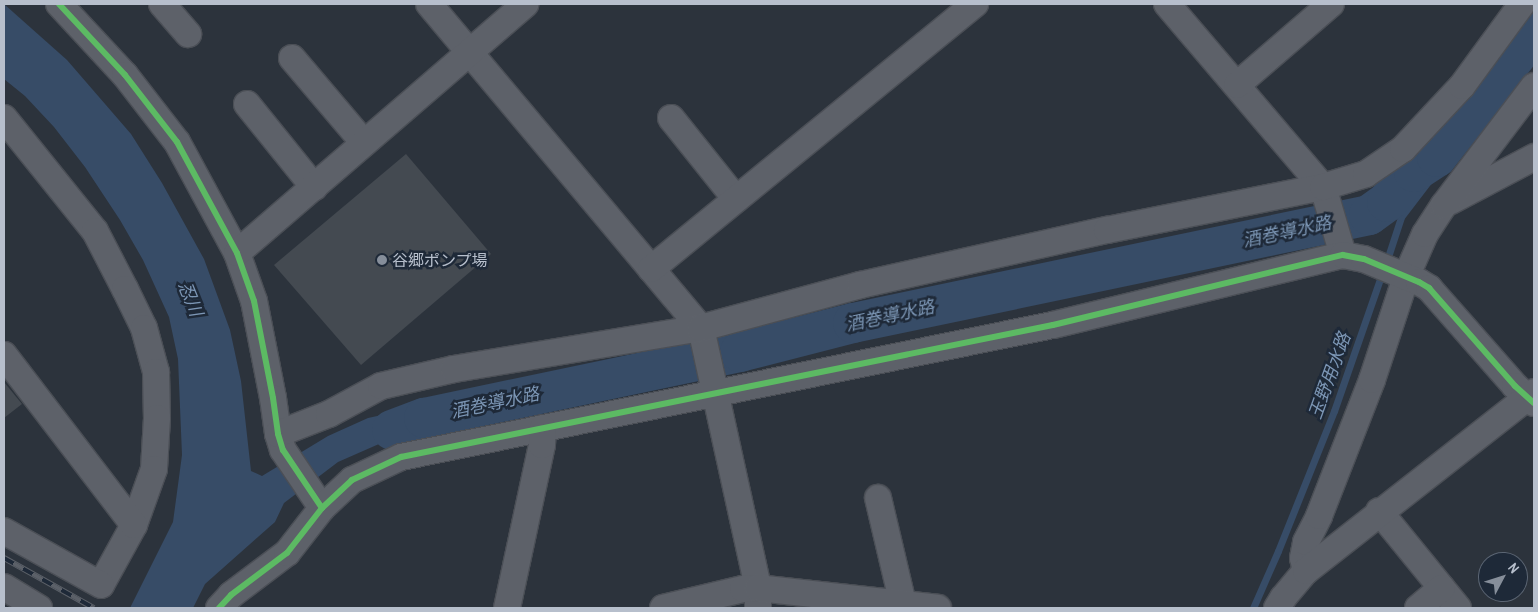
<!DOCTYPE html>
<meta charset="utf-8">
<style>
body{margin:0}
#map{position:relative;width:1538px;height:612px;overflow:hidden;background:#2c333c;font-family:"Archivo Narrow","Noto Sans JP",sans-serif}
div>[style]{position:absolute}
.water>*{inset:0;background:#374c67}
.stream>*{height:7px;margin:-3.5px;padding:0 3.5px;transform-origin:3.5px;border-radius:3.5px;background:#374c67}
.river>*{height:40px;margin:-20px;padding:0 20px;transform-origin:20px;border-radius:20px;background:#374c67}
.building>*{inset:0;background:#444a51}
.roads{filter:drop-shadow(1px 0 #4b4f56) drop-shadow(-1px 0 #4b4f56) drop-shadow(0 1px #4b4f56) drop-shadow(0 -1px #4b4f56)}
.minor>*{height:26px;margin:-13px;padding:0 13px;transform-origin:13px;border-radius:13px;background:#5d6169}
.rail>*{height:5.5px;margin-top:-2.75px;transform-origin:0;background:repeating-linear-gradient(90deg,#1e2938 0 11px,#5b6068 0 22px);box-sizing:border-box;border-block:1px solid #5b6068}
.cycleway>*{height:6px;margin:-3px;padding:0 3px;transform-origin:3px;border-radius:3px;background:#5cba63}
.dots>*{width:14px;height:14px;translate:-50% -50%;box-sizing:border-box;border:2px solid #1e2938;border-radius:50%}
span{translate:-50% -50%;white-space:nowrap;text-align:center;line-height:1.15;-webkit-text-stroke:5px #1e2938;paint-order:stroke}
.poi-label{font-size:16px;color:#b7bfcc}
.left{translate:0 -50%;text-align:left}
.water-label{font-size:18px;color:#7c96b5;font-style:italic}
.frame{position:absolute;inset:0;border:5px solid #b7bfcc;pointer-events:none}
.north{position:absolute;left:1478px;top:552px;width:50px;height:50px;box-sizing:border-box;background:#1e2938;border:1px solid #5b6573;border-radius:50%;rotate:50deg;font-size:14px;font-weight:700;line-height:20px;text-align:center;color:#b7bfcc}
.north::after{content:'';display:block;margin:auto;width:18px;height:22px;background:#868e9a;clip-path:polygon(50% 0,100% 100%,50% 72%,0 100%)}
</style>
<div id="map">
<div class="water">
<i style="clip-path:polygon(4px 4px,67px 60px,131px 134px,162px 183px,204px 259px,230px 330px,241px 381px,251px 471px,262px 476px,328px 436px,368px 418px,414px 408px,420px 415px,444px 414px,422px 424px,419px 427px,419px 432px,379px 444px,338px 462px,284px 503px,275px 522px,205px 584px,193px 608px,130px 608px,173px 522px,182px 455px,178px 359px,169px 317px,143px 260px,120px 220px,85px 167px,54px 127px,25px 96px,4px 79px)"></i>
</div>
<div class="stream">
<i style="left:1386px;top:263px;width:48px;rotate:-71.9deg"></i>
<i style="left:1401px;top:217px;width:53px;rotate:-52.7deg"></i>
<i style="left:1433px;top:175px;width:18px;rotate:-77deg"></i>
<i style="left:1253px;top:608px;width:62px;rotate:-66.3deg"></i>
<i style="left:1278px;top:551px;width:151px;rotate:-68.2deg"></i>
<i style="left:1334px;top:411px;width:146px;rotate:-70.8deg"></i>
</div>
<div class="river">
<i style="left:392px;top:430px;width:34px;rotate:-21deg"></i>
<i style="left:424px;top:418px;width:323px;rotate:-11.8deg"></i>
<i style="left:740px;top:352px;width:117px;rotate:-14.4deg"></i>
<i style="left:853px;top:323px;width:527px;rotate:-11.82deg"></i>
<i style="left:1369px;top:215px;width:22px;rotate:-36deg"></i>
<i style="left:1387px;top:202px;width:40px;rotate:-48deg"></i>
<i style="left:1414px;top:172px;width:27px;rotate:-33deg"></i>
<i style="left:1437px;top:157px;width:157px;rotate:-52deg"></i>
</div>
<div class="building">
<i style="clip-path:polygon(406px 154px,491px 254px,361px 365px,274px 265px)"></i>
<i style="clip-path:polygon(4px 382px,22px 404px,4px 418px)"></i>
</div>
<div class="roads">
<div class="minor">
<i style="left:59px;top:4px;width:97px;rotate:47.1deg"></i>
<i style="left:125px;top:75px;width:85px;rotate:52.2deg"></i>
<i style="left:177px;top:142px;width:126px;rotate:61.6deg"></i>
<i style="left:237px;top:253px;width:51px;rotate:70.5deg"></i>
<i style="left:254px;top:301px;width:99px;rotate:78.9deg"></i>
<i style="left:273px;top:398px;width:36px;rotate:82deg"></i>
<i style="left:278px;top:434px;width:17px;rotate:73deg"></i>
<i style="left:283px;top:450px;width:70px;rotate:56.1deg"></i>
<i style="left:162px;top:4px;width:40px;rotate:49deg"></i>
<i style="left:429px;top:4px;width:423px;rotate:50deg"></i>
<i style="left:701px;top:328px;width:266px;rotate:77.6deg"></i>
<i style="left:758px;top:588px;width:20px;rotate:90deg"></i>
<i style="left:1167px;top:4px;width:240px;rotate:49.6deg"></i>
<i style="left:1323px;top:187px;width:71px;rotate:73.6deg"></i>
<i style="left:292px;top:58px;width:111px;rotate:49.7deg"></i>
<i style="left:1237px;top:85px;width:124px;rotate:-40.8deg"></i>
<i style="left:247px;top:104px;width:107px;rotate:51.1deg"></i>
<i style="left:4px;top:118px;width:145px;rotate:51.2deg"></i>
<i style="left:95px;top:231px;width:65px;rotate:62.7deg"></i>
<i style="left:125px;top:289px;width:43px;rotate:64deg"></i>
<i style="left:144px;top:328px;width:46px;rotate:74.7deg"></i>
<i style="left:156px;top:372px;width:46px;rotate:88.8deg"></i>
<i style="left:157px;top:418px;width:51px;rotate:93.4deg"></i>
<i style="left:154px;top:469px;width:59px;rotate:109.7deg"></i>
<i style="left:134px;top:525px;width:68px;rotate:118.8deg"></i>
<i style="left:101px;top:585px;width:111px;rotate:-150.9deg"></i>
<i style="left:671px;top:118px;width:104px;rotate:51.3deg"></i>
<i style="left:1451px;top:201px;width:94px;rotate:-27.9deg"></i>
<i style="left:237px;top:253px;width:381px;rotate:-40.8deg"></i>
<i style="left:651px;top:269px;width:419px;rotate:-39.3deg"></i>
<i style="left:4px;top:355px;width:214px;rotate:52.6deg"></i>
<i style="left:278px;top:434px;width:55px;rotate:-21.4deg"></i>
<i style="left:329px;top:414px;width:59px;rotate:-28.3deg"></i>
<i style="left:381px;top:386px;width:75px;rotate:-13.1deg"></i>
<i style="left:454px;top:369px;width:250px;rotate:-9.4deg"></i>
<i style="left:701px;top:328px;width:165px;rotate:-15.1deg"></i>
<i style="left:860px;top:285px;width:253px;rotate:-12.6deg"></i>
<i style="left:1107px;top:230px;width:220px;rotate:-11.3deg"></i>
<i style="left:1323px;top:187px;width:45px;rotate:-16.8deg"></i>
<i style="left:1366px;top:174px;width:45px;rotate:-34deg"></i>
<i style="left:1403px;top:149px;width:86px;rotate:-46.9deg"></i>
<i style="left:1462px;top:86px;width:102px;rotate:-53.8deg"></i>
<i style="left:878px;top:498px;width:109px;rotate:76.7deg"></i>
<i style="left:1379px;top:511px;width:125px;rotate:50.8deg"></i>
<i style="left:1306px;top:571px;width:13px;rotate:-103deg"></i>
<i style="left:1303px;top:558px;width:16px;rotate:-79deg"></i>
<i style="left:1306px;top:542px;width:29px;rotate:-63deg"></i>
<i style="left:1319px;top:516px;width:146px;rotate:-68.7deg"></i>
<i style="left:1372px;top:380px;width:108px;rotate:-71.7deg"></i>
<i style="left:1406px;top:277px;width:47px;rotate:-66.2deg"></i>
<i style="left:1425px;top:234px;width:35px;rotate:-57deg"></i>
<i style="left:1444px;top:205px;width:149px;rotate:-52.9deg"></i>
<i style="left:4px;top:587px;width:41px;rotate:31deg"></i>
<i style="left:219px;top:608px;width:18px;rotate:-47deg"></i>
<i style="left:231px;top:595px;width:70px;rotate:-36.9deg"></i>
<i style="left:287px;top:553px;width:57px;rotate:-52.1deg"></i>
<i style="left:322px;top:508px;width:41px;rotate:-43deg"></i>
<i style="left:352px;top:480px;width:54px;rotate:-25.1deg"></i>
<i style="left:401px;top:457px;width:665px;rotate:-11.45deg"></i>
<i style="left:1053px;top:325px;width:298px;rotate:-13.6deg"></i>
<i style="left:1343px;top:255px;width:21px;rotate:11deg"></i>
<i style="left:1364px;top:259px;width:60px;rotate:22.7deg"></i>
<i style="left:1419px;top:282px;width:12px;rotate:31deg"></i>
<i style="left:1429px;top:288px;width:130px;rotate:48.7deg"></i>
<i style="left:1515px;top:386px;width:25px;rotate:42deg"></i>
<i style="left:507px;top:608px;width:167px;rotate:-77.9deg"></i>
<i style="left:542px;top:445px;width:17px;rotate:-87deg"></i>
<i style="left:663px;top:608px;width:82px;rotate:-13.4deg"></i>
<i style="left:743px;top:589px;width:15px;rotate:-4deg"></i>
<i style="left:758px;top:588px;width:181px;rotate:6.3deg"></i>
<i style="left:1277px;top:608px;width:12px;rotate:-59deg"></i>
<i style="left:1283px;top:598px;width:35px;rotate:-50deg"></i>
<i style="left:1306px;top:571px;width:290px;rotate:-38.1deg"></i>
<i style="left:1418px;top:608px;width:31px;rotate:-40deg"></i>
</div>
</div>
<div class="rail">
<i style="left:4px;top:558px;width:103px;rotate:29.1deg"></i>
</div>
<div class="cycleway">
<i style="left:59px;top:4px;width:97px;rotate:47.1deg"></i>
<i style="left:125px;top:75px;width:85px;rotate:52.2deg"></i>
<i style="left:177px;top:142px;width:126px;rotate:61.6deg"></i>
<i style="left:237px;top:253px;width:51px;rotate:70.5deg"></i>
<i style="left:254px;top:301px;width:99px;rotate:78.9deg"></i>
<i style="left:273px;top:398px;width:36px;rotate:82deg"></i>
<i style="left:278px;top:434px;width:17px;rotate:73deg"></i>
<i style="left:283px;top:450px;width:70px;rotate:56.1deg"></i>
<i style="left:219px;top:608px;width:18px;rotate:-47deg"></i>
<i style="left:231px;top:595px;width:70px;rotate:-36.9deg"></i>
<i style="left:287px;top:553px;width:57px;rotate:-52.1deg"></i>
<i style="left:322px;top:508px;width:41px;rotate:-43deg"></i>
<i style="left:352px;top:480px;width:54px;rotate:-25.1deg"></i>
<i style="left:401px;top:457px;width:665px;rotate:-11.45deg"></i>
<i style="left:1053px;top:325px;width:298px;rotate:-13.6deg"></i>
<i style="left:1343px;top:255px;width:21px;rotate:11deg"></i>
<i style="left:1364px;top:259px;width:60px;rotate:22.7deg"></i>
<i style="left:1419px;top:282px;width:12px;rotate:31deg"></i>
<i style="left:1429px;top:288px;width:130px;rotate:48.7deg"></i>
<i style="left:1515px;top:386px;width:25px;rotate:42deg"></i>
</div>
<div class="dots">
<i style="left:382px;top:260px;background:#868e9a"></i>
</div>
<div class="poi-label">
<span class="left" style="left:392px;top:260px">谷郷ポンプ場</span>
</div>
<div class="water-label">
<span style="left:1287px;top:232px;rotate:-12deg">酒巻導水路</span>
<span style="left:190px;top:299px;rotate:68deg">忍川</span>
<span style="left:890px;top:316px;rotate:-12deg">酒巻導水路</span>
<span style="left:1330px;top:376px;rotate:-70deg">玉野用水路</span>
<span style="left:495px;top:403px;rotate:-12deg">酒巻導水路</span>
</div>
<div class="frame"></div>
<div class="north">N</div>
</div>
